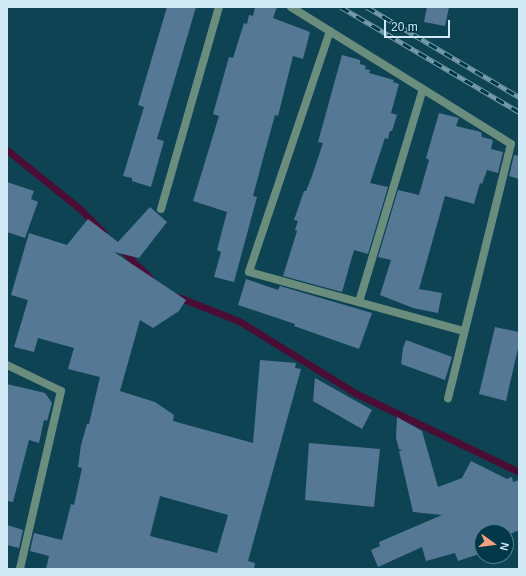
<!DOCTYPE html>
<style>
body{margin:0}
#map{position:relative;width:526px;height:576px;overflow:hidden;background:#0e4354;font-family:Helvetica,sans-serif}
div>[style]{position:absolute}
.stream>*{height:7px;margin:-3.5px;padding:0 3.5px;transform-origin:3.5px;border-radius:3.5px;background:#4a0e36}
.building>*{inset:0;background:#557895}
.street>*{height:8px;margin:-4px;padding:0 4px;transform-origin:4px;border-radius:4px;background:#6b8d7d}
.rail>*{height:4.5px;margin-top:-2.25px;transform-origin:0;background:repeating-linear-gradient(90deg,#003849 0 9px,#769caa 0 18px);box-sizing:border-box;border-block:1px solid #769caa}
span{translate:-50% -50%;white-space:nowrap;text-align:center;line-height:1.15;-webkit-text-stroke:3.5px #003849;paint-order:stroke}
.frame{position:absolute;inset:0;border:8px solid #d1eaf5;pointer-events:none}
.north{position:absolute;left:474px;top:524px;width:40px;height:40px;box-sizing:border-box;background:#003849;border:1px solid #547f8e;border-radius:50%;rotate:104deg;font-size:11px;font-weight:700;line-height:16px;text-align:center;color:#d1eaf5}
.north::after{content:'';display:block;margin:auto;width:14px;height:18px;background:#f1a17d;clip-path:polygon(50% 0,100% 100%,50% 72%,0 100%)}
.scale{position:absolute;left:384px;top:20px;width:66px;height:18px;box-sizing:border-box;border:2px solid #d1eaf5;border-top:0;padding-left:5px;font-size:12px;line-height:14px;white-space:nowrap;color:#d1eaf5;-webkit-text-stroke:3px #003849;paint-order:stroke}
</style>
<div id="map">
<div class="stream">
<i style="left:7px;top:150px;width:92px;rotate:38.9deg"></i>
<i style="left:79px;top:208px;width:34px;rotate:45deg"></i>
<i style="left:121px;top:249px;width:41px;rotate:45deg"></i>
<i style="left:178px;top:297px;width:66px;rotate:21.5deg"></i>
<i style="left:239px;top:321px;width:137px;rotate:31.8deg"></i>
<i style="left:355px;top:393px;width:182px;rotate:25.7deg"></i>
</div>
<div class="building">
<i style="clip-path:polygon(167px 7px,196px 7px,157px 139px,164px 141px,151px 187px,132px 181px,132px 178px,123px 176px,144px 107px,138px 105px)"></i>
<i style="clip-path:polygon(255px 7px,277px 7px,273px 18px,310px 32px,303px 59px,293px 56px,278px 116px,275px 115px,264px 155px,253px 196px,257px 197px,234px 282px,214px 277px,221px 252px,217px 250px,227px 212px,193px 201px,219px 116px,213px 114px,229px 57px,233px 58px,244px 23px,247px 24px,249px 15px,253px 16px)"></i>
<i style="clip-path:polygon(427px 7px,449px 7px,445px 26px,424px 22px)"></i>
<i style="clip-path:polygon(342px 55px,360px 60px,360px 64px,366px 66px,365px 69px,370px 70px,369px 73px,394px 80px,393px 82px,399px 84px,391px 113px,397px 115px,392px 131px,390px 131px,388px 139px,385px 138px,370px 183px,388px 187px,368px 254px,354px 250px,342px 292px,283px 276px,297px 231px,295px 230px,298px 221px,294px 220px,304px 191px,306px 191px,312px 176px,323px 143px,318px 142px)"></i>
<i style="clip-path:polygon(439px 113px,459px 118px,456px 126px,481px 132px,482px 137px,493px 140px,491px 149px,503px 152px,498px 173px,487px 170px,482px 184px,480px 183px,474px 204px,445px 196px,419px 289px,442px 293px,438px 313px,413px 308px,380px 295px,391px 260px,378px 257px,398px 190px,419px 195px,429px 160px,426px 158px)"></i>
<i style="clip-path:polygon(514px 155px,519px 156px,519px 179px,509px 176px)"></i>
<i style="clip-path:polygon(7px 182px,34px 191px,31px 199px,38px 202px,25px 238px,7px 232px)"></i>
<i style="clip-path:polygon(evenodd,150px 207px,167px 222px,139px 258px,114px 252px,186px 300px,179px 311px,153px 328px,140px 320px,120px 391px,155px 402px,174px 415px,173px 421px,253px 443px,260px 360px,296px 363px,295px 368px,301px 369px,248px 561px,255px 563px,254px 569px,46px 569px,49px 556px,30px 551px,34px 533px,62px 540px,71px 504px,74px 505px,82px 468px,78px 467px,81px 445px,87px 424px,89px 424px,100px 377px,68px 369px,74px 348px,38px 338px,34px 352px,14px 347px,28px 300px,11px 295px,29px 233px,67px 245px,88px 219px,118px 242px,150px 207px,160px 496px,228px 515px,217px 553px,150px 536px,160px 496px)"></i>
<i style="clip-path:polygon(246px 279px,278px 290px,280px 286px,372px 313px,359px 349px,294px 326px,295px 324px,238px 305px)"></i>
<i style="clip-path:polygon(495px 327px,519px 332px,519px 344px,506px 401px,479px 394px)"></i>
<i style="clip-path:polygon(406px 340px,452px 357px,445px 380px,401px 364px,403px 348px)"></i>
<i style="clip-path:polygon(315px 378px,372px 410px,362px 429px,313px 401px)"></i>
<i style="clip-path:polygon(7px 384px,45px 393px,52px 403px,47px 421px,44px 420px,39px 443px,29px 440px,13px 502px,7px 501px)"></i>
<i style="clip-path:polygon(397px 417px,422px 431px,438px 487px,462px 478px,471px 461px,507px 479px,512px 477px,513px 482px,519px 480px,519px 530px,506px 536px,506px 532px,482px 532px,482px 553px,458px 561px,455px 553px,426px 561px,422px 547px,378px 567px,371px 550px,380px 546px,379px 542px,442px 515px,413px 512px,399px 451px,402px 451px,399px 449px,396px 438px)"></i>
<i style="clip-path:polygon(309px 443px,380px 449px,374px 507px,305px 500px)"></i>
<i style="clip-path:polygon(7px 525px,23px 530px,19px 548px,7px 545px)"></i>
</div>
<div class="street">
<i style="left:291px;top:7px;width:259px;rotate:31.9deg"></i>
<i style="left:511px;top:144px;width:262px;rotate:103.9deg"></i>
<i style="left:330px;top:31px;width:254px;rotate:108.6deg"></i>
<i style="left:249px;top:272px;width:222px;rotate:15.4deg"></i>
<i style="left:161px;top:209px;width:210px;rotate:-74deg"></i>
<i style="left:359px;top:302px;width:222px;rotate:-73.3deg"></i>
<i style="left:7px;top:365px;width:60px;rotate:25.7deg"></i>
<i style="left:61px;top:391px;width:183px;rotate:103deg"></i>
</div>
<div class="rail">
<i style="left:341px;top:7px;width:207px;rotate:30.5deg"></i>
<i style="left:367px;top:7px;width:177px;rotate:30.6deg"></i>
</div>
<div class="frame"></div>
<div class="north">N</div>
<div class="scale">20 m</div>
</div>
